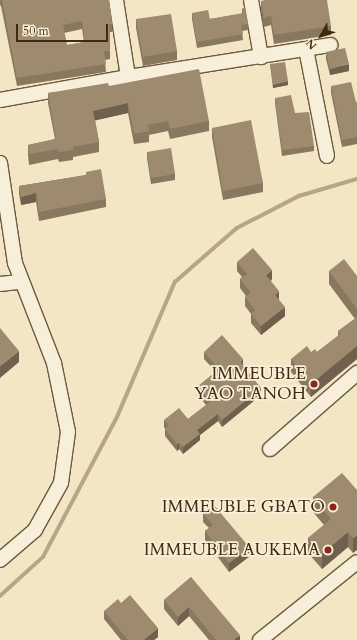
<!DOCTYPE html>
<style>
body{margin:0}
#map{position:relative;width:357px;height:640px;overflow:hidden;background:#f2e6c5;font-family:Cardo,serif}
div>[style]{position:absolute}
.stream>*{height:3.5px;margin:-1.75px;padding:0 1.75px;transform-origin:1.75px;border-radius:1.75px;background:#b6a588}
.roads{filter:drop-shadow(1px 0 #6e583e) drop-shadow(-1px 0 #6e583e) drop-shadow(0 1px #6e583e) drop-shadow(0 -1px #6e583e)}
.minor>*{height:14px;margin:-7px;padding:0 7px;transform-origin:7px;border-radius:7px;background:#f7efd9}
.wall>*{inset:0;background:#88785f}
.shaded-wall>*{inset:0;background:#6f614e}
.building>*{inset:0;background:#9e8b6f}
.dots>*{width:11px;height:11px;translate:-50% -50%;box-sizing:border-box;border:2px solid #f7efd9;border-radius:50%}
span{translate:-50% -50%;white-space:nowrap;text-align:center;line-height:1.15;-webkit-text-stroke:3.5px #f7efd9;paint-order:stroke}
.poi-label{font-size:17px;color:#422811}
.right{translate:-100% -50%;text-align:right}
.north{position:absolute;left:301px;top:16px;width:40px;height:40px;-webkit-text-stroke:3px #f7efd9;paint-order:stroke;rotate:230deg;font-size:11px;font-weight:700;line-height:16px;text-align:center;color:#422811}
.north::after{content:'';display:block;margin:auto;width:14px;height:18px;background:#422811;clip-path:polygon(50% 0,100% 100%,50% 72%,0 100%)}
.scale{position:absolute;left:16px;top:24px;width:92px;height:18px;box-sizing:border-box;border:2px solid #422811;border-top:0;padding-left:5px;font-size:12px;line-height:14px;white-space:nowrap;color:#422811;-webkit-text-stroke:3px #f7efd9;paint-order:stroke}
</style>
<div id="map">
<div class="stream">
<i style="left:0;top:596px;width:58px;rotate:-42.2deg"></i>
<i style="left:43px;top:557px;width:158px;rotate:-62.1deg"></i>
<i style="left:117px;top:417px;width:147px;rotate:-66.8deg"></i>
<i style="left:175px;top:282px;width:82px;rotate:-41.1deg"></i>
<i style="left:237px;top:228px;width:70px;rotate:-27.3deg"></i>
<i style="left:299px;top:196px;width:60px;rotate:-16.3deg"></i>
</div>
<div class="roads">
<div class="minor">
<i style="left:116px;top:0;width:78px;rotate:81.1deg"></i>
<i style="left:251px;top:0;width:58px;rotate:80deg"></i>
<i style="left:306px;top:49px;width:109px;rotate:78.9deg"></i>
<i style="left:0;top:100px;width:130px;rotate:-10.2deg"></i>
<i style="left:128px;top:77px;width:205px;rotate:-9deg"></i>
<i style="left:0;top:163px;width:101px;rotate:81.5deg"></i>
<i style="left:15px;top:263px;width:107px;rotate:68.7deg"></i>
<i style="left:54px;top:363px;width:70px;rotate:78.5deg"></i>
<i style="left:68px;top:432px;width:51px;rotate:97.8deg"></i>
<i style="left:61px;top:483px;width:54px;rotate:119deg"></i>
<i style="left:35px;top:530px;width:46px;rotate:139.4deg"></i>
<i style="left:0;top:284px;width:20px;rotate:-6deg"></i>
<i style="left:270px;top:449px;width:116px;rotate:-41.1deg"></i>
<i style="left:260px;top:640px;width:124px;rotate:-38.8deg"></i>
</div>
</div>
<div class="wall">
<i style="clip-path:polygon(evenodd,0 0,109px 0,112px 24px,112px 32px,110px 32px,110px 59px,105px 60px,106px 72px,17px 86px,1px 6px,0 5px,0 0,82px 29px,84px 42px,67px 45px,64px 33px,82px 29px)"></i>
<i style="clip-path:polygon(261px 1px,331px 26px,331px 35px,274px 44px,271px 25px,264px 27px,261px 10px)"></i>
<i style="clip-path:polygon(242px 8px,248px 24px,248px 30px,242px 31px,243px 40px,197px 48px,192px 19px,192px 13px,210px 19px,242px 14px)"></i>
<i style="clip-path:polygon(136px 19px,177px 51px,177px 60px,143px 66px,136px 28px)"></i>
<i style="clip-path:polygon(326px 52px,349px 71px,330px 75px,326px 59px)"></i>
<i style="clip-path:polygon(270px 64px,288px 85px,273px 88px)"></i>
<i style="clip-path:polygon(109px 86px,209px 121px,209px 131px,170px 139px,168px 131px,149px 135px,149px 142px,134px 144px,128px 113px,95px 120px,99px 142px,99px 152px,73px 157px,73px 160px,59px 162px,58px 159px,29px 165px,28px 155px,28px 145px,55px 139px,48px 103px,48px 93px)"></i>
<i style="clip-path:polygon(331px 86px,356px 102px,357px 102px,357px 144px,342px 147px,331px 93px)"></i>
<i style="clip-path:polygon(275px 98px,295px 113px,314px 146px,314px 151px,282px 156px,275px 103px)"></i>
<i style="clip-path:polygon(212px 128px,263px 183px,263px 192px,223px 200px,212px 137px)"></i>
<i style="clip-path:polygon(147px 152px,175px 174px,175px 180px,151px 184px,147px 158px)"></i>
<i style="clip-path:polygon(86px 172px,106px 199px,106px 207px,39px 221px,36px 202px,21px 205px,19px 194px,19px 186px,86px 175px)"></i>
<i style="clip-path:polygon(237px 262px,272px 279px,271px 281px,279px 300px,285px 316px,261px 335px,251px 323px,251px 314px,245px 306px,245px 297px,246px 296px,240px 288px,240px 279px,242px 277px,237px 271px)"></i>
<i style="clip-path:polygon(329px 271px,357px 276px,357px 359px,311px 397px,291px 372px,291px 359px,311px 352px,317px 352px,338px 336px,338px 331px,355px 319px,329px 284px)"></i>
<i style="clip-path:polygon(204px 352px,243px 366px,261px 395px,222px 427px,218px 421px,200px 435px,200px 440px,183px 454px,179px 449px,177px 451px,165px 436px,165px 429px,164px 427px,164px 420px,188px 419px,206px 405px,197px 394px,197px 387px,216px 372px,204px 359px)"></i>
<i style="clip-path:polygon(357px 490px,353px 553px,348px 547px,322px 569px,308px 553px,308px 538px,324px 525px,313px 512px,313px 497px)"></i>
<i style="clip-path:polygon(203px 513px,250px 556px,229px 572px,205px 540px,205px 531px,209px 528px,203px 522px)"></i>
<i style="clip-path:polygon(191px 577px,240px 640px,209px 640px,189px 616px,178px 626px,164px 609px,164px 600px)"></i>
<i style="clip-path:polygon(121px 603px,158px 637px,154px 640px,121px 640px,104px 619px,104px 611px)"></i>
</div>
<div class="shaded-wall">
<i style="clip-path:polygon(349px 64px,349px 71px,330px 75px,330px 69px)"></i>
<i style="clip-path:polygon(288px 81px,288px 85px,273px 88px,273px 85px)"></i>
<i style="clip-path:polygon(128px 103px,128px 113px,93px 121px,93px 111px)"></i>
<i style="clip-path:polygon(36px 193px,36px 202px,21px 205px,21px 197px)"></i>
<i style="clip-path:polygon(272px 270px,272px 279px,266px 284px,266px 275px)"></i>
<i style="clip-path:polygon(279px 291px,279px 300px,275px 295px)"></i>
<i style="clip-path:polygon(285px 307px,285px 316px,261px 335px,261px 326px)"></i>
<i style="clip-path:polygon(357px 346px,357px 359px,311px 397px,311px 384px)"></i>
<i style="clip-path:polygon(19px 351px,19px 362px,0 378px,0 366px)"></i>
<i style="clip-path:polygon(243px 359px,243px 366px,240px 362px)"></i>
<i style="clip-path:polygon(261px 388px,261px 395px,222px 427px,222px 420px)"></i>
<i style="clip-path:polygon(218px 414px,218px 421px,200px 435px,200px 440px,183px 454px,183px 447px,197px 430px)"></i>
<i style="clip-path:polygon(179px 443px,179px 449px,177px 451px,177px 444px)"></i>
<i style="clip-path:polygon(348px 532px,348px 547px,322px 569px,322px 554px)"></i>
<i style="clip-path:polygon(357px 535px,357px 550px,353px 553px,353px 538px)"></i>
<i style="clip-path:polygon(250px 548px,250px 556px,229px 572px,229px 563px)"></i>
<i style="clip-path:polygon(189px 607px,189px 616px,178px 626px,178px 617px)"></i>
<i style="clip-path:polygon(158px 628px,158px 637px,154px 640px,144px 640px)"></i>
<i style="clip-path:polygon(240px 635px,240px 640px,234px 640px)"></i>
</div>
<div class="building">
<i style="clip-path:polygon(evenodd,2px 0,109px 0,112px 24px,109px 24px,110px 51px,104px 51px,106px 64px,17px 78px,2px 0,82px 21px,85px 42px,67px 45px,63px 25px,82px 21px)"></i>
<i style="clip-path:polygon(265px 0,327px 0,331px 26px,274px 35px,271px 16px,264px 18px,261px 1px)"></i>
<i style="clip-path:polygon(242px 8px,245px 8px,248px 24px,241px 25px,243px 34px,197px 42px,192px 13px,208px 10px,210px 19px,243px 13px)"></i>
<i style="clip-path:polygon(171px 14px,177px 51px,143px 57px,136px 19px)"></i>
<i style="clip-path:polygon(345px 48px,349px 64px,330px 69px,326px 52px)"></i>
<i style="clip-path:polygon(285px 62px,288px 81px,273px 85px,270px 64px)"></i>
<i style="clip-path:polygon(199px 69px,209px 121px,170px 129px,168px 121px,148px 125px,149px 131px,134px 134px,128px 103px,93px 111px,99px 142px,73px 147px,73px 150px,59px 152px,58px 149px,29px 154px,28px 145px,56px 139px,48px 93px,108px 83px,109px 86px)"></i>
<i style="clip-path:polygon(351px 82px,356px 102px,357px 102px,357px 137px,342px 140px,331px 86px)"></i>
<i style="clip-path:polygon(291px 95px,295px 113px,309px 112px,314px 146px,282px 150px,275px 98px)"></i>
<i style="clip-path:polygon(251px 120px,263px 183px,223px 191px,212px 128px)"></i>
<i style="clip-path:polygon(171px 148px,175px 174px,151px 178px,147px 152px)"></i>
<i style="clip-path:polygon(101px 169px,106px 199px,39px 212px,36px 193px,21px 197px,19px 186px,86px 175px,86px 172px)"></i>
<i style="clip-path:polygon(253px 248px,272px 270px,266px 275px,279px 291px,275px 295px,285px 307px,261px 326px,251px 314px,255px 310px,245px 297px,251px 293px,240px 279px,247px 274px,237px 262px)"></i>
<i style="clip-path:polygon(344px 259px,357px 276px,357px 309px,329px 271px)"></i>
<i style="clip-path:polygon(357px 317px,357px 346px,311px 384px,291px 359px,307px 346px,311px 352px,315px 349px,317px 352px,340px 334px,338px 331px)"></i>
<i style="clip-path:polygon(0 328px,19px 351px,0 366px)"></i>
<i style="clip-path:polygon(222px 335px,243px 359px,240px 362px,261px 388px,222px 420px,218px 414px,197px 430px,200px 434px,183px 447px,179px 443px,177px 444px,165px 429px,169px 426px,164px 420px,179px 408px,188px 419px,210px 402px,197px 387px,219px 369px,204px 352px)"></i>
<i style="clip-path:polygon(342px 473px,357px 490px,357px 535px,353px 538px,348px 532px,322px 554px,308px 538px,331px 519px,313px 497px)"></i>
<i style="clip-path:polygon(213px 504px,250px 548px,229px 563px,205px 531px,213px 525px,203px 513px)"></i>
<i style="clip-path:polygon(191px 577px,240px 635px,234px 640px,216px 640px,189px 607px,178px 617px,164px 600px)"></i>
<i style="clip-path:polygon(130px 595px,158px 628px,144px 640px,128px 640px,104px 611px,118px 599px,121px 603px)"></i>
</div>
<div class="dots">
<i style="left:314px;top:384px;background:#8f2418"></i>
<i style="left:333px;top:507px;background:#8f2418"></i>
<i style="left:328px;top:550px;background:#8f2418"></i>
</div>
<div class="poi-label">
<span class="right" style="left:306px;top:384px">IMMEUBLE<br>YAO TANOH</span>
<span class="right" style="left:325px;top:507px">IMMEUBLE GBATO</span>
<span class="right" style="left:320px;top:550px">IMMEUBLE AUKEMA</span>
</div>
<div class="north">N</div>
<div class="scale">50 m</div>
</div>
